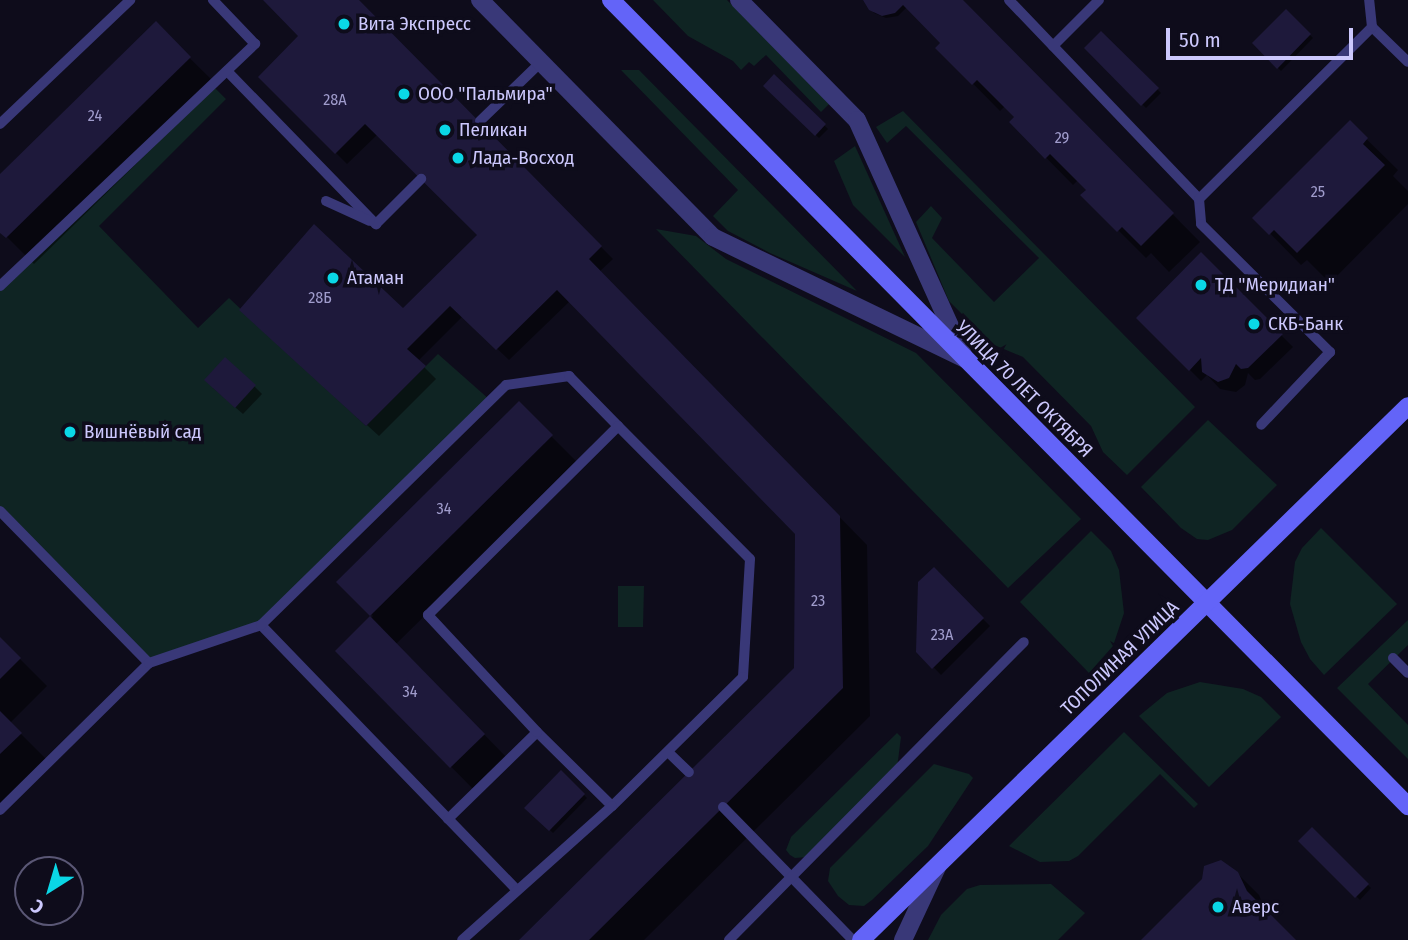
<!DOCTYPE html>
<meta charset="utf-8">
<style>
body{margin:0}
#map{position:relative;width:1408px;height:940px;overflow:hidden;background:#0e0c1b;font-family:"Fira Sans Condensed",sans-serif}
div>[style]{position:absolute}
.green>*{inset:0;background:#0f2423}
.shadow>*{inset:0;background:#0007}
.building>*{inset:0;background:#1e193b}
.lane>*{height:10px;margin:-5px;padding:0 5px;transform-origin:5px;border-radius:5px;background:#393878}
.street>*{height:18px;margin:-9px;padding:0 9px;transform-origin:9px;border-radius:9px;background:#393878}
.secondary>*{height:18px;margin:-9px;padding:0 9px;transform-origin:9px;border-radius:9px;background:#6364f8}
.dots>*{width:19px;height:19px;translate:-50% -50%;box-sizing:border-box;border:4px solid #0e0c1b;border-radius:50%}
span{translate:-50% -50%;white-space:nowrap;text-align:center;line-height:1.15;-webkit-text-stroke:7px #0e0c1b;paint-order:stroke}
.number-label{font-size:16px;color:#a09ccc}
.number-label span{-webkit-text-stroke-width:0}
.poi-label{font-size:19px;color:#ccc8fd}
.left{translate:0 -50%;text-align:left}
.street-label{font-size:19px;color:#ccc8fd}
.north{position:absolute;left:14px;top:856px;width:70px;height:70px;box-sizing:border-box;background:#0e0c1b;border:2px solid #5a5775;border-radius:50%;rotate:217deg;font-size:19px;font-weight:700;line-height:28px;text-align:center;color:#ccc8fd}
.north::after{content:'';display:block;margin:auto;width:24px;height:32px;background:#0ad7e6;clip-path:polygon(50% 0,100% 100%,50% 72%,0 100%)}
.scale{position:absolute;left:1166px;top:28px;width:187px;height:32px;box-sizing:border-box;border:4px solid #ccc8fd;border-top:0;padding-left:9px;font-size:21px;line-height:24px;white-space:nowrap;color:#ccc8fd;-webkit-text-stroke:5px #0e0c1b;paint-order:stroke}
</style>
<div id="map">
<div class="green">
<i style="clip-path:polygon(653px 0,727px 0,829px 104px,821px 112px,766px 55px,754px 66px,749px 62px,741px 70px,733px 61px,688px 36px)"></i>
<i style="clip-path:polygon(621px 70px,639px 70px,857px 291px,770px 253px,728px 231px,713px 216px,738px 190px)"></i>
<i style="clip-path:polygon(212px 85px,226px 99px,99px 226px,198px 328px,229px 298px,366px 426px,438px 354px,490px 400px,261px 625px,149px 663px,0 511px,0 286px)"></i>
<i style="clip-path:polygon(903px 111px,1195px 407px,1127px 475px,1103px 452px,1091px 426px,1023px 357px,992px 344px,949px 301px,916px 222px,931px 206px,942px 218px,932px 238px,994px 302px,1039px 258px,906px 126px,887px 143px,876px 127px)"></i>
<i style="clip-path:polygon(855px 146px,905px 257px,853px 205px,834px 161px)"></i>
<i style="clip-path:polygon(656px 229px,696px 236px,726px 259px,916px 353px,1081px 519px,1008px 588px)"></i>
<i style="clip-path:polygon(1208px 420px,1277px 485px,1232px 530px,1208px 540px,1197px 539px,1181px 528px,1141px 487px)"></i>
<i style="clip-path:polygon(1321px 528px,1397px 604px,1324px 675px,1310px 659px,1301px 642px,1290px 604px,1295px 562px,1302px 548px)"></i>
<i style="clip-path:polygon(1091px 531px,1111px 551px,1119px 570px,1124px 613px,1113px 646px,1089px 673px,1020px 602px)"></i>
<i style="clip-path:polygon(618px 586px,644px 586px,643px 627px,618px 627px)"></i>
<i style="clip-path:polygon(1408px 620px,1408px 645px,1368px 684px,1408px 725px,1408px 759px,1337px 688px)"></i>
<i style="clip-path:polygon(1200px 682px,1243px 689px,1261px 697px,1281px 717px,1209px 787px,1139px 716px,1167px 693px)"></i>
<i style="clip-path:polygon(1124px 732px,1198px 804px,1194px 808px,1160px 774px,1078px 856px,1069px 861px,1040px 862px,1009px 846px)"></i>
<i style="clip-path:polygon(897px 733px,901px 737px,897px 768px,807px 857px,795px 858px,790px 855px,786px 850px,791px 837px)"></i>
<i style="clip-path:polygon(934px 764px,969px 774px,973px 778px,928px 846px,872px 900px,864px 906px,849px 905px,838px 896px,828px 881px,830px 868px)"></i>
<i style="clip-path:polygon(1051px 884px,1085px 913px,1058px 940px,928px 940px,941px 915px,967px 889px,980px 885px)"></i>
</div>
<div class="shadow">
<i style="clip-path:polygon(265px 0,356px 0,613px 259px,599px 272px,867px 545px,870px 716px,644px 940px,522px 940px,796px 668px,797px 533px,570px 301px,509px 360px,463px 316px,418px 361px,436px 379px,379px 436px,253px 321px,403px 311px,479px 235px,378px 134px,347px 164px,260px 77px,301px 36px)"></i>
<i style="clip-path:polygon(865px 0,961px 0,1200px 242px,1169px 272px,1151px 253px,1146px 258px,1083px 195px,1088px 190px,1078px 180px,1073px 185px,1011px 122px,1016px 117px,1005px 106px,1000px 111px,938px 48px,943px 43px,907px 7px,898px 16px,886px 18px,874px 13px)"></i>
<i style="clip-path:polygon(1286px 11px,1313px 38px,1281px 71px,1254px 43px)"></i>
<i style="clip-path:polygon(155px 24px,217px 85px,34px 264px,0 230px,0 177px)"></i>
<i style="clip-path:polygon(1101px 33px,1161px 93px,1146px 108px,1086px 48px)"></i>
<i style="clip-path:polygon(774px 76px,828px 129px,819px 138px,765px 86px)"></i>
<i style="clip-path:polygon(1350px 123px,1398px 170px,1393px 176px,1408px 191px,1408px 204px,1330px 283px,1307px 260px,1301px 265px,1255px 218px)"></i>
<i style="clip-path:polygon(1201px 255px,1293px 347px,1260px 379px,1255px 380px,1248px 373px,1245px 385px,1236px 392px,1220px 389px,1207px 375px,1201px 381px,1138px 318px)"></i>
<i style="clip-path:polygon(254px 386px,262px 394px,243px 414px,213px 388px)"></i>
<i style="clip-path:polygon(519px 404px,579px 464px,396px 644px,511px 762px,478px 794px,337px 651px,373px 616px,339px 582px)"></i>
<i style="clip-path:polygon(934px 570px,990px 626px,941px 675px,918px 651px)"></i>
<i style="clip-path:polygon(0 639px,47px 686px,10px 723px,48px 761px,0 809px)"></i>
<i style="clip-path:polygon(561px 772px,587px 798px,553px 833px,527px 808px)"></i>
<i style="clip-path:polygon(1312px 830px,1371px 888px,1360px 900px,1301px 841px)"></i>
<i style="clip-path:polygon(1237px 873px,1259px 895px,1267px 914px,1294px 940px,1143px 940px)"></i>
</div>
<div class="building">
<i style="clip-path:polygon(263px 0,359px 0,602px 246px,589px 259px,840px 516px,843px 688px,589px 940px,519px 940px,794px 668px,795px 534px,557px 290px,496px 350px,450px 306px,407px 349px,426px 366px,366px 426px,239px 310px,314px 224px,403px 308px,477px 235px,365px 124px,335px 154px,258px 77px,298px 36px)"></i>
<i style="clip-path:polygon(863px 0,963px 0,1174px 213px,1141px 246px,1122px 227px,1117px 232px,1080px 195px,1086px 190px,1050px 154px,1045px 159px,1009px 122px,1014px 117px,977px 80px,972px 85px,935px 48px,940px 43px,903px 5px,895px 13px,882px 16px,869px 10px)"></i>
<i style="clip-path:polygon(1286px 9px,1311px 34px,1277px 69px,1252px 43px)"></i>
<i style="clip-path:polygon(156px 21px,191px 57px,6px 238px,0 233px,0 174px)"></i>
<i style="clip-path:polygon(1101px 31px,1159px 88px,1141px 106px,1084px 48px)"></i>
<i style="clip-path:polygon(774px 74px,826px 124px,815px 136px,763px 86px)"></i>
<i style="clip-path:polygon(1350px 120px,1368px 138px,1363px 144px,1385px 165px,1297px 253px,1274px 230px,1269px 235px,1252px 218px)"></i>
<i style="clip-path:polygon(1201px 252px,1283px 334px,1248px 368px,1241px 369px,1236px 364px,1229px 378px,1218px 382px,1202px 372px,1201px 358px,1189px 371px,1136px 318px)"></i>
<i style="clip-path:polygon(225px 357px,256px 385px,235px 408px,204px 380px)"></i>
<i style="clip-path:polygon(519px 401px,553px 435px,370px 616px,336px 582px)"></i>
<i style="clip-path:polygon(934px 567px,984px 618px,932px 669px,916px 652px,918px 582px)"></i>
<i style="clip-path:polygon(370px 616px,485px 734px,450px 768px,335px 651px)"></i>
<i style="clip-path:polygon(0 637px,21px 658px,0 679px)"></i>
<i style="clip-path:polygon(0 711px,22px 733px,0 754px)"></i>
<i style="clip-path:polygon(561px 770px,585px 794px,549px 831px,524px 808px)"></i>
<i style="clip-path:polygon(1312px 827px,1369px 884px,1355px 898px,1298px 841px)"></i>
<i style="clip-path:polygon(1221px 860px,1238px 872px,1247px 891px,1296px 940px,1141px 940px,1202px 879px,1204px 866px)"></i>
</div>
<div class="lane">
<i style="left:1009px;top:0;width:275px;rotate:46.3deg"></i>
<i style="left:1199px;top:199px;width:25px;rotate:85deg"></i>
<i style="left:1201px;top:224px;width:182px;rotate:44.8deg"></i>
<i style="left:1330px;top:352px;width:100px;rotate:133.4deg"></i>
<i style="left:1372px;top:27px;width:50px;rotate:44.2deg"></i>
<i style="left:1053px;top:46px;width:65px;rotate:-45deg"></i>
<i style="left:227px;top:71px;width:214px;rotate:45.8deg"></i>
<i style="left:376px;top:224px;width:64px;rotate:-45deg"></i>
<i style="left:480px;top:121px;width:85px;rotate:-44deg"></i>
<i style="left:0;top:124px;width:180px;rotate:-43.6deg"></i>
<i style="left:1199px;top:199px;width:244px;rotate:-44.8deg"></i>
<i style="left:1372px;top:27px;width:27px;rotate:-96deg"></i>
<i style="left:326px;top:201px;width:48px;rotate:24.4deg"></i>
<i style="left:0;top:286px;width:352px;rotate:-43.5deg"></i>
<i style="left:255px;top:44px;width:61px;rotate:-133.7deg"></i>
<i style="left:0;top:511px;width:213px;rotate:45.6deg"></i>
<i style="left:261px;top:625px;width:368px;rotate:46deg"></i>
<i style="left:1393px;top:658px;width:21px;rotate:45deg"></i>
<i style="left:537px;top:732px;width:105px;rotate:44.6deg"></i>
<i style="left:668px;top:752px;width:29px;rotate:44deg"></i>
<i style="left:723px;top:807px;width:186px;rotate:45.7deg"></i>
<i style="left:0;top:810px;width:209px;rotate:-44.6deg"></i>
<i style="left:149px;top:663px;width:118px;rotate:-18.7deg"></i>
<i style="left:261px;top:625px;width:343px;rotate:-44.4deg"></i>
<i style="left:506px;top:385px;width:64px;rotate:-8.1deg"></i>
<i style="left:569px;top:376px;width:70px;rotate:45.6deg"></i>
<i style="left:448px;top:819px;width:124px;rotate:-44.3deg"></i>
<i style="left:537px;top:732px;width:160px;rotate:-133deg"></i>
<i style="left:428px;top:615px;width:268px;rotate:-44.8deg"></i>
<i style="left:618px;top:426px;width:187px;rotate:45.2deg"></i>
<i style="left:750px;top:559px;width:118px;rotate:93.4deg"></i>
<i style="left:743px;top:677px;width:184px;rotate:135.4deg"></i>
<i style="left:612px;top:806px;width:201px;rotate:138.2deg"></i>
<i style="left:729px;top:940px;width:419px;rotate:-45.3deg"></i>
</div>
<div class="street">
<i style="left:480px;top:0;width:332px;rotate:45.5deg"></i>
<i style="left:713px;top:237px;width:280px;rotate:25.8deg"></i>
<i style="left:739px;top:0;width:168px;rotate:45.5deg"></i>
<i style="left:857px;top:120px;width:258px;rotate:65.7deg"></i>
<i style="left:903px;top:940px;width:81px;rotate:-65deg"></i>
</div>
<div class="secondary">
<i style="left:611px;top:0;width:1134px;rotate:45.32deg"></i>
<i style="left:861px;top:940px;width:764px;rotate:-44.31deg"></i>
</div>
<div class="dots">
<i style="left:344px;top:24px;background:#0ad7e6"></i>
<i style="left:404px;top:94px;background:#0ad7e6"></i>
<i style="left:445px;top:130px;background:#0ad7e6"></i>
<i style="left:458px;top:158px;background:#0ad7e6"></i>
<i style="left:333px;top:278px;background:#0ad7e6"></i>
<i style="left:1201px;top:285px;background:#0ad7e6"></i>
<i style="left:1254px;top:324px;background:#0ad7e6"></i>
<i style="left:70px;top:432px;background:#0ad7e6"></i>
<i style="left:1218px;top:907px;background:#0ad7e6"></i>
</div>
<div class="number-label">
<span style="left:335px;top:100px">28А</span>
<span style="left:95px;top:116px">24</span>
<span style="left:1062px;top:138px">29</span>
<span style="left:1318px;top:192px">25</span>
<span style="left:320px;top:298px">28Б</span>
<span style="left:444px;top:509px">34</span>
<span style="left:818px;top:601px">23</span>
<span style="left:942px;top:635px">23А</span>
<span style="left:410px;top:692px">34</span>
</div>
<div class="poi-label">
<span class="left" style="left:358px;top:24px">Вита Экспресс</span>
<span class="left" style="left:418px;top:94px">ООО "Пальмира"</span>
<span class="left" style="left:459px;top:130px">Пеликан</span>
<span class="left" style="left:472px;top:158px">Лада-Восход</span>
<span class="left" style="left:347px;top:278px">Атаман</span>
<span class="left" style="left:1215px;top:285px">ТД "Меридиан"</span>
<span class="left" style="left:1268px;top:324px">СКБ-Банк</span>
<span class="left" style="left:84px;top:432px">Вишнёвый сад</span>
<span class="left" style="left:1232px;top:907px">Аверс</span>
</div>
<div class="street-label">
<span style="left:1024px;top:389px;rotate:45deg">УЛИЦА 70 ЛЕТ ОКТЯБРЯ</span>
<span style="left:1120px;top:658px;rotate:-44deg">ТОПОЛИНАЯ УЛИЦА</span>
</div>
<div class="north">С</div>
<div class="scale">50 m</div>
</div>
